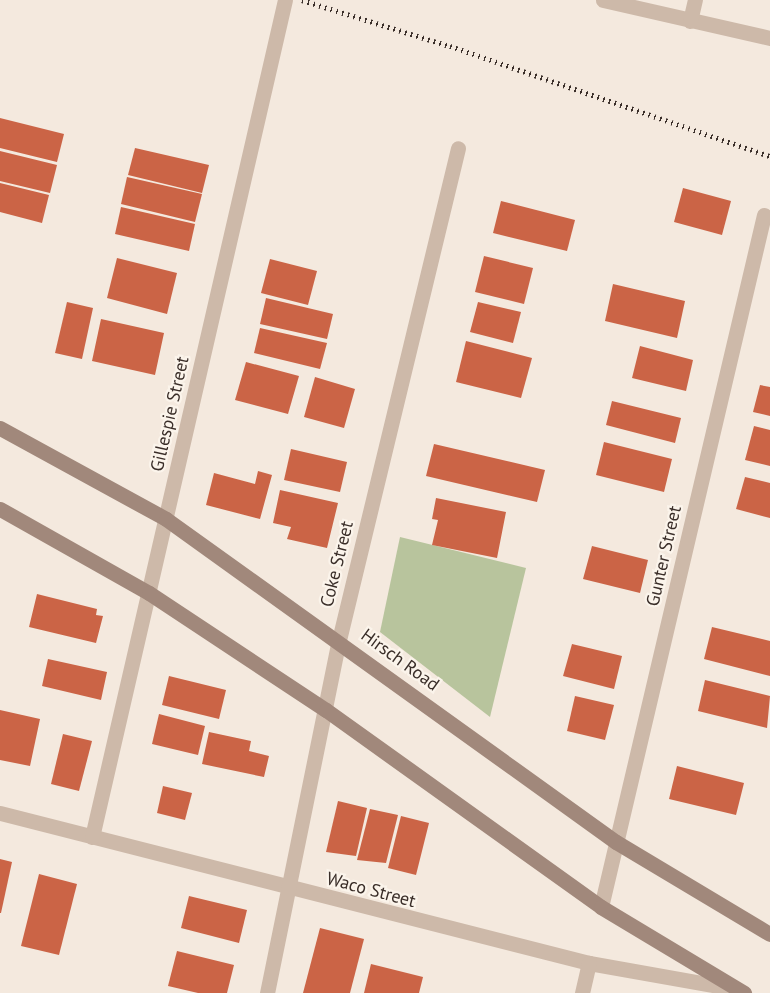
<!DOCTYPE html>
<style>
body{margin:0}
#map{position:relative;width:770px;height:993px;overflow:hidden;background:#f4e9de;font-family:"PT Sans",sans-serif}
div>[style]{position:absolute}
.green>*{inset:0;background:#b8c49d}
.building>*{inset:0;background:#cb6446}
.street>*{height:15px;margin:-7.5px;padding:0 7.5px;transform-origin:7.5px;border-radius:7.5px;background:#cdb9a9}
.secondary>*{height:15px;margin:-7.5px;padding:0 7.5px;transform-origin:7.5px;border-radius:7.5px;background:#a1887b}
.rail>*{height:4.5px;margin-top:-2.25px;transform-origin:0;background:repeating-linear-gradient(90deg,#3a2e29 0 1.5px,transparent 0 6px)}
span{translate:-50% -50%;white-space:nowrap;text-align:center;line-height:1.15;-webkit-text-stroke:4.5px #fbf4eb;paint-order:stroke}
.street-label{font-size:18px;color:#3a2e29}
</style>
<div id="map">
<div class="green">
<i style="clip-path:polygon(400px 537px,526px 568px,490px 717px,380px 632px)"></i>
</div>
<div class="building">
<i style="clip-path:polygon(0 118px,64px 134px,57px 162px,0 148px)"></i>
<i style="clip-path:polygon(135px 148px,209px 165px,202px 193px,128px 175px)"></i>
<i style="clip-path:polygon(0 151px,57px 165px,50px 193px,0 181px)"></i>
<i style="clip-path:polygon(127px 177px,202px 194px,195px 222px,121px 204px)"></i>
<i style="clip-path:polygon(0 183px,49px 195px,42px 223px,0 212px)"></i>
<i style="clip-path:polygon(683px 188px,731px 201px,722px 235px,674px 222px)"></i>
<i style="clip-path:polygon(501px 201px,575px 220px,567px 251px,493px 233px)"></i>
<i style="clip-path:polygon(121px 207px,195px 224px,189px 251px,115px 234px)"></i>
<i style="clip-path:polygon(484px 256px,533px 268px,524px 304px,475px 292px)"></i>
<i style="clip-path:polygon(117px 258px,177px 273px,167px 314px,107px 298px)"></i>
<i style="clip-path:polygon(270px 259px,317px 271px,308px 305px,261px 293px)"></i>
<i style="clip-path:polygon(613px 284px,685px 301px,677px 338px,605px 321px)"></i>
<i style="clip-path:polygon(266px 298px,333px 314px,327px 339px,260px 324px)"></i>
<i style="clip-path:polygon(67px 302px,93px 308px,82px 359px,55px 353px)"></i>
<i style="clip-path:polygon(478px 302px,521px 312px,513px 343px,470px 332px)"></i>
<i style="clip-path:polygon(101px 319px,164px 333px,155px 375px,92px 361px)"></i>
<i style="clip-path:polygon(260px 328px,327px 343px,320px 369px,254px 353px)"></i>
<i style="clip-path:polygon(466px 341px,532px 358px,521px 398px,456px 382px)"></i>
<i style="clip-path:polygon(640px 346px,693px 360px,686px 391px,632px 378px)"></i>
<i style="clip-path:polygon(246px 362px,299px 376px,288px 414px,235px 400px)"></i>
<i style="clip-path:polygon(315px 377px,355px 389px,344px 428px,304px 417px)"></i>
<i style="clip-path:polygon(760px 385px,770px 387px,770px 416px,753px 412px)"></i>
<i style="clip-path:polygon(612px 401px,681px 418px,675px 443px,606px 425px)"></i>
<i style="clip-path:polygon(754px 426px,770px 430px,770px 466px,745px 460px)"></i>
<i style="clip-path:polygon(604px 442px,672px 459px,664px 492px,596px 475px)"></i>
<i style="clip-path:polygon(434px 444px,545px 470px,537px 502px,426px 476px)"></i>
<i style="clip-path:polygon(291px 449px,347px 462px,340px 492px,284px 480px)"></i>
<i style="clip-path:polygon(258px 471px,272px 475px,260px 519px,206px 505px,214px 473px,255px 484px)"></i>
<i style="clip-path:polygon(745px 477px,770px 483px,770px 518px,736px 509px)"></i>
<i style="clip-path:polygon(280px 490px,338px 503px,327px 548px,287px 539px,291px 527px,273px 523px)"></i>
<i style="clip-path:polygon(436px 498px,506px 512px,497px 558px,432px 545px,438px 520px,432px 519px)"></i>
<i style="clip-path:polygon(592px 546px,648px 560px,640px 593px,583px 579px)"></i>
<i style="clip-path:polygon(37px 594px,97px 609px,96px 615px,103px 616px,96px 643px,29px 627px)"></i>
<i style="clip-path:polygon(712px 627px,770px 641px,770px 676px,704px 659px)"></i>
<i style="clip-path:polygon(572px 644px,622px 656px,614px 689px,563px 676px)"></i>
<i style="clip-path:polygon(48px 659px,107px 672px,101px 700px,42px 686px)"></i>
<i style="clip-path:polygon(169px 676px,226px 690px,219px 719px,162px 705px)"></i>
<i style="clip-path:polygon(705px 680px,770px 696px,767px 728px,698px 711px)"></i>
<i style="clip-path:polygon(575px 696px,614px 705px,605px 740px,567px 731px)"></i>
<i style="clip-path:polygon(0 710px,40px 719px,30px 766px,0 760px)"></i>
<i style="clip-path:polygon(159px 714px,205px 726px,198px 755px,152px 744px)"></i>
<i style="clip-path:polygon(209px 732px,251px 741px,249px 751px,269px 756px,264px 777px,202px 764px)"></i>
<i style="clip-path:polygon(63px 734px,92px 741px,79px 791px,51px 784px)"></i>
<i style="clip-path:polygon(677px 766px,744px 783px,736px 815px,669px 799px)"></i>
<i style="clip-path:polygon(163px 786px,192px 793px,185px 820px,157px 813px)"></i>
<i style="clip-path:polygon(338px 801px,367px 808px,356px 856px,326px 852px)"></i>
<i style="clip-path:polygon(370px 809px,398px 815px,386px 863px,357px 860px)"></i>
<i style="clip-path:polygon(401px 816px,429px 823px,416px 875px,388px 868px)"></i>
<i style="clip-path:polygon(0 859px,12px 862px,1px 913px,0 913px)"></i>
<i style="clip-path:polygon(39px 874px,77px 884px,59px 955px,21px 946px)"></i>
<i style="clip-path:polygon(189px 896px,247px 910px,239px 943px,181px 928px)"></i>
<i style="clip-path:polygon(320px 928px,364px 939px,350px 993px,303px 993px)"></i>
<i style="clip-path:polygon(177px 951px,234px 965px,227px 993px,198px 993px,168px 986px)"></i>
<i style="clip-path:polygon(371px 964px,423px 977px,419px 993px,364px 993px)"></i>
</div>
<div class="street">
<i style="left:603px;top:0;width:171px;rotate:12.8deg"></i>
<i style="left:690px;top:21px;width:22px;rotate:-77deg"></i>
<i style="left:0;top:813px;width:608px;rotate:14.29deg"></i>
<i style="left:589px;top:963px;width:148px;rotate:10.1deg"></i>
<i style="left:92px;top:837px;width:859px;rotate:-77.02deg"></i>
<i style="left:601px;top:907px;width:711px;rotate:-76.75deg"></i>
<i style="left:267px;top:993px;width:360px;rotate:-78.5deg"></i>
<i style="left:339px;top:640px;width:506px;rotate:-76.4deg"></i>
<i style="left:582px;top:993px;width:31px;rotate:-77deg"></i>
</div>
<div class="secondary">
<i style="left:0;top:428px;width:189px;rotate:28.7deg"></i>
<i style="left:166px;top:519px;width:554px;rotate:35.67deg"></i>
<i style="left:616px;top:842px;width:179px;rotate:30.9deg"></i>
<i style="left:0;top:509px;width:171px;rotate:29.4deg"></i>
<i style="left:149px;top:593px;width:212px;rotate:33.5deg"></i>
<i style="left:326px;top:710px;width:338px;rotate:35.6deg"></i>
<i style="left:601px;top:907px;width:167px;rotate:31deg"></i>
</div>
<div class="rail">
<i style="left:302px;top:0;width:155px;rotate:17.3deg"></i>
<i style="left:450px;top:46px;width:338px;rotate:19deg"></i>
</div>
<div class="street-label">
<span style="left:170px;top:414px;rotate:-77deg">Gillespie Street</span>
<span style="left:664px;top:556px;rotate:-77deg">Gunter Street</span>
<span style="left:337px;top:564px;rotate:-76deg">Coke Street</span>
<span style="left:400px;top:660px;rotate:36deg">Hirsch Road</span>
<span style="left:371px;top:890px;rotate:15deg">Waco Street</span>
</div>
</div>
